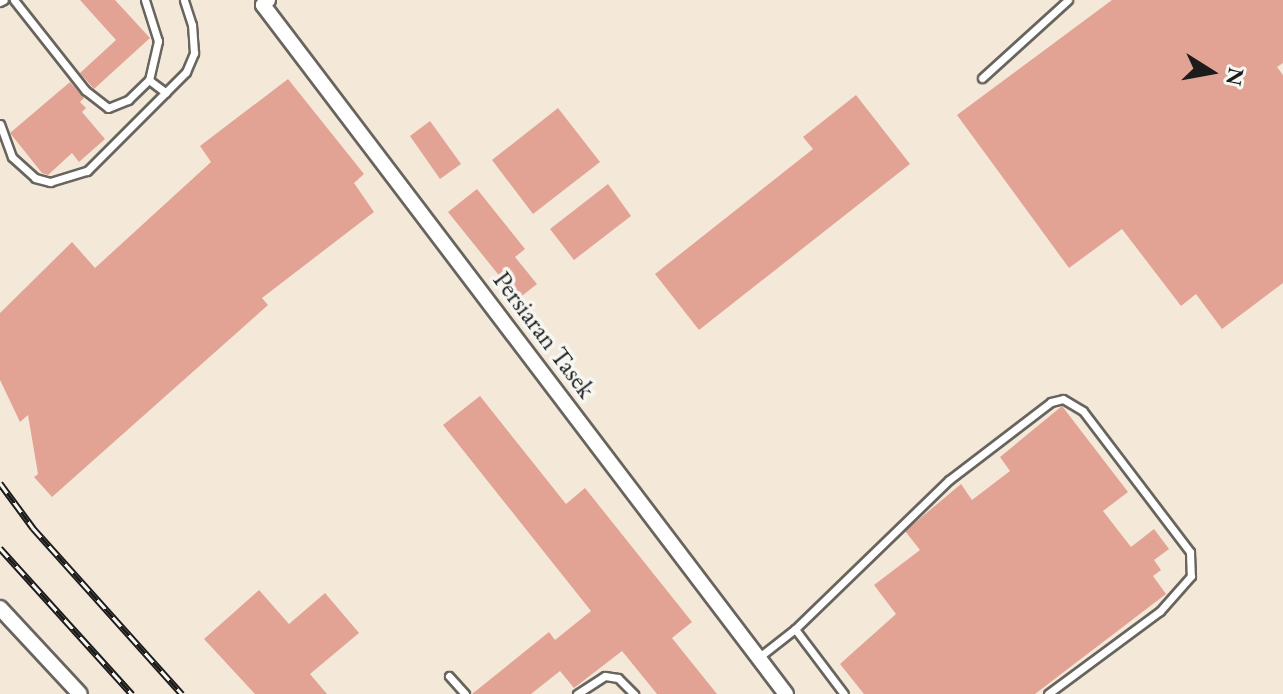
<!DOCTYPE html>
<style>
body{margin:0}
#map{position:relative;width:1283px;height:694px;overflow:hidden;background:#f4e9d9;font-family:"EB Garamond",serif}
div>[style]{position:absolute}
.building>*{inset:0;background:#e3a394}
.roads{filter:drop-shadow(2px 0 #68645e) drop-shadow(-2px 0 #68645e) drop-shadow(0 2px #68645e) drop-shadow(0 -2px #68645e)}
.lane>*{height:7px;margin:-3.5px;padding:0 3.5px;transform-origin:3.5px;border-radius:3.5px;background:#fff}
.street>*{height:14px;margin:-7px;padding:0 7px;transform-origin:7px;border-radius:7px;background:#fff}
.rail>*{height:7px;margin-top:-3.5px;transform-origin:0;background:repeating-linear-gradient(90deg,#f6f6f2 0 12px,#1c1c1c 0 24px);box-sizing:border-box;border-block:2px solid #1c1c1c}
span{translate:-50% -50%;white-space:nowrap;text-align:center;line-height:1.15;-webkit-text-stroke:7px #f6f6f2;paint-order:stroke}
.street-label{font-size:26px;color:#1c1c1c}
.north{position:absolute;left:1171px;top:32px;width:80px;height:80px;-webkit-text-stroke:6px #f6f6f2;paint-order:stroke;rotate:101deg;font-size:22px;font-weight:700;line-height:32px;text-align:center;color:#1c1c1c}
.north::after{content:'';display:block;margin:auto;width:28px;height:36px;background:#1c1c1c;clip-path:polygon(50% 0,100% 100%,50% 72%,0 100%)}
</style>
<div id="map">
<div class="building">
<i style="clip-path:polygon(80px 0,115px 0,150px 38px,94px 89px,80px 73px,116px 40px)"></i>
<i style="clip-path:polygon(1112px 0,1283px 0,1283px 63px,1277px 67px,1283px 75px,1283px 283px,1222px 329px,1196px 294px,1181px 306px,1122px 229px,1069px 268px,957px 115px)"></i>
<i style="clip-path:polygon(288px 79px,364px 174px,354px 183px,374px 212px,262px 298px,268px 305px,52px 497px,34px 477px,38px 474px,28px 415px,20px 422px,0 380px,0 313px,72px 242px,95px 268px,211px 162px,200px 146px)"></i>
<i style="clip-path:polygon(70px 82px,84px 98px,80px 102px,86px 108px,82px 112px,105px 139px,79px 162px,72px 153px,48px 175px,42px 173px,10px 133px)"></i>
<i style="clip-path:polygon(856px 95px,910px 164px,699px 330px,655px 274px,813px 149px,803px 137px)"></i>
<i style="clip-path:polygon(558px 108px,600px 162px,533px 214px,492px 160px)"></i>
<i style="clip-path:polygon(430px 121px,461px 164px,440px 179px,410px 136px)"></i>
<i style="clip-path:polygon(608px 184px,631px 216px,574px 260px,550px 229px)"></i>
<i style="clip-path:polygon(477px 189px,525px 249px,515px 257px,537px 284px,518px 299px,448px 212px)"></i>
<i style="clip-path:polygon(480px 396px,566px 504px,585px 488px,692px 622px,672px 638px,717px 694px,657px 694px,622px 651px,574px 688px,560px 671px,531px 694px,472px 694px,549px 632px,555px 640px,591px 611px,443px 425px)"></i>
<i style="clip-path:polygon(1062px 406px,1128px 492px,1103px 511px,1131px 547px,1154px 529px,1169px 549px,1154px 560px,1161px 570px,1153px 576px,1166px 594px,1035px 694px,864px 694px,840px 664px,896px 614px,874px 585px,920px 550px,905px 531px,961px 484px,972px 500px,1010px 471px,1000px 457px)"></i>
<i style="clip-path:polygon(259px 590px,289px 624px,325px 593px,359px 633px,310px 674px,327px 694px,255px 694px,204px 639px)"></i>
</div>
<div class="roads">
<div class="lane">
<i style="left:14px;top:0;width:115px;rotate:51.7deg"></i>
<i style="left:85px;top:90px;width:29px;rotate:38deg"></i>
<i style="left:108px;top:108px;width:22px;rotate:-22deg"></i>
<i style="left:128px;top:100px;width:29px;rotate:-44deg"></i>
<i style="left:149px;top:80px;width:40px;rotate:-77deg"></i>
<i style="left:158px;top:41px;width:43px;rotate:-107.6deg"></i>
<i style="left:0;top:2px;width:4px;rotate:-27deg"></i>
<i style="left:982px;top:78px;width:116px;rotate:-42.2deg"></i>
<i style="left:149px;top:80px;width:21px;rotate:37deg"></i>
<i style="left:0;top:124px;width:35px;rotate:70deg"></i>
<i style="left:12px;top:157px;width:31px;rotate:42deg"></i>
<i style="left:35px;top:178px;width:16px;rotate:15deg"></i>
<i style="left:50px;top:182px;width:39px;rotate:-17deg"></i>
<i style="left:87px;top:171px;width:140px;rotate:-45deg"></i>
<i style="left:186px;top:72px;width:21px;rotate:-67deg"></i>
<i style="left:194px;top:53px;width:28px;rotate:-94deg"></i>
<i style="left:192px;top:25px;width:26px;rotate:-108deg"></i>
<i style="left:795px;top:629px;width:81px;rotate:53deg"></i>
<i style="left:758px;top:658px;width:47px;rotate:-38.1deg"></i>
<i style="left:795px;top:629px;width:214px;rotate:-44.1deg"></i>
<i style="left:949px;top:480px;width:128px;rotate:-37.4deg"></i>
<i style="left:1051px;top:402px;width:12px;rotate:-14deg"></i>
<i style="left:1063px;top:399px;width:23px;rotate:31deg"></i>
<i style="left:1083px;top:411px;width:177px;rotate:52.8deg"></i>
<i style="left:1190px;top:552px;width:24px;rotate:88deg"></i>
<i style="left:1191px;top:576px;width:47px;rotate:131.5deg"></i>
<i style="left:1160px;top:611px;width:139px;rotate:143.5deg"></i>
<i style="left:449px;top:676px;width:24px;rotate:48deg"></i>
<i style="left:577px;top:694px;width:33px;rotate:-33deg"></i>
<i style="left:605px;top:676px;width:13px;rotate:9deg"></i>
<i style="left:618px;top:678px;width:23px;rotate:45deg"></i>
</div>
<div class="street">
<i style="left:268px;top:0;width:7px;rotate:135deg"></i>
<i style="left:263px;top:5px;width:865px;rotate:52.8deg"></i>
<i style="left:0;top:608px;width:117px;rotate:47.1deg"></i>
</div>
</div>
<div class="rail">
<i style="left:0;top:483px;width:56px;rotate:53.7deg"></i>
<i style="left:33px;top:528px;width:223px;rotate:48.1deg"></i>
<i style="left:0;top:548px;width:197px;rotate:47.9deg"></i>
</div>
<div class="street-label">
<span style="left:544px;top:335px;rotate:53deg">Persiaran Tasek</span>
</div>
<div class="north">N</div>
</div>
